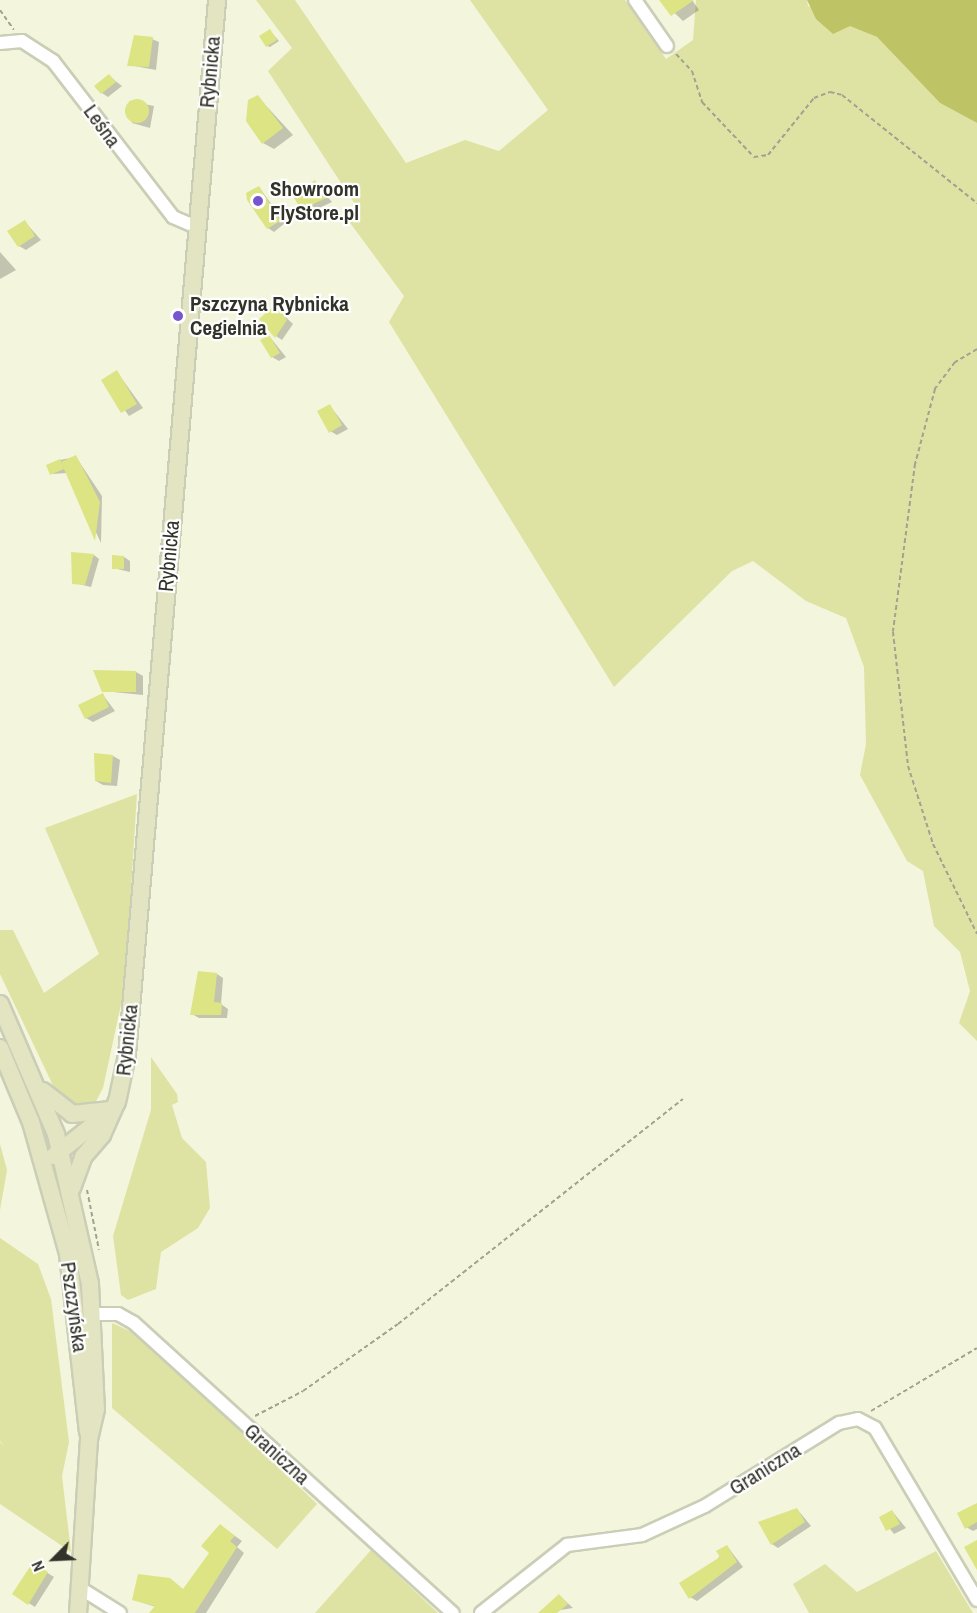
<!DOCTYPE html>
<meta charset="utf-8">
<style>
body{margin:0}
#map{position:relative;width:977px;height:1613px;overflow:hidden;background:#f3f5dd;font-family:"Archivo Narrow",sans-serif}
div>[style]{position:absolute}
.green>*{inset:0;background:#dee3a3}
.water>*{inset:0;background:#bec465}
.shadow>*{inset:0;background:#0003}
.building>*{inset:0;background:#dde484}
.round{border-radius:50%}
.path>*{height:2px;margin-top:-1px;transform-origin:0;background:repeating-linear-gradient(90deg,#a1a391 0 4.5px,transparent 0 7.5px)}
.roads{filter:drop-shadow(2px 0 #cbceb6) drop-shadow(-2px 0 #cbceb6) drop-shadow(0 2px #cbceb6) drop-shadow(0 -2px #cbceb6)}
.minor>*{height:12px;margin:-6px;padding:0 6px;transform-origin:6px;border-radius:6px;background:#fff}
.secondary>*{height:16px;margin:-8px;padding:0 8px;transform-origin:8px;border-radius:8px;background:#e3e5c2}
.dots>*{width:16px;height:16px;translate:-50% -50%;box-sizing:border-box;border:3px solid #fff;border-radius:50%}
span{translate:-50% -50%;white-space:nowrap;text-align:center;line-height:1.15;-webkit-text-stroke:4.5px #fff;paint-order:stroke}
.street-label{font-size:21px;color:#313229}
.poi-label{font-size:21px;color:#313229;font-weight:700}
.left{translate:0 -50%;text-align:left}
.north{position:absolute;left:24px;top:1529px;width:60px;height:60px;-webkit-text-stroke:4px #fff;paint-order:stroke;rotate:246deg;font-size:16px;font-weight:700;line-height:24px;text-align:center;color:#313229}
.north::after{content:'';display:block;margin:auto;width:21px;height:27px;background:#313229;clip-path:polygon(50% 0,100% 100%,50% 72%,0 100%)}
</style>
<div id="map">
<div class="green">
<i style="clip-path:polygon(256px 0,295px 0,406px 163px,465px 140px,499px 151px,548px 110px,470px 0,625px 0,666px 59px,693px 40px,696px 0,807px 0,808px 6px,877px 37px,940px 103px,977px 123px,977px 1041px,959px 1023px,970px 991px,960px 952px,934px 926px,923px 871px,907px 861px,860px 775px,866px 744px,864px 667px,846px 618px,806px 601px,753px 561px,732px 571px,614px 687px,389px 322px,404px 296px,348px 220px,360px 212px,268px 71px,292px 48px)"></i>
<i style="clip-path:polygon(137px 794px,125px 986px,103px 1088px,95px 1103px,70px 1107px,58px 1096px,0 974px,0 930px,13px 930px,44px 993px,99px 954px,45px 828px)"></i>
<i style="clip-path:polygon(151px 1057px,177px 1094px,178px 1102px,172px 1105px,182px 1138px,206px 1162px,210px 1208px,198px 1228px,161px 1252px,156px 1289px,128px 1300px,121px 1295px,113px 1236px,151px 1110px)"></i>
<i style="clip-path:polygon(0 1144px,7px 1170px,0 1210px)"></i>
<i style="clip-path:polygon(0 1238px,38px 1264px,51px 1299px,69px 1442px,62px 1476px,71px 1552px,0 1504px,0 1442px,5px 1447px,0 1441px)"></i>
<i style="clip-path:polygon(112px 1323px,143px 1337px,317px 1504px,277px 1549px,112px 1408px)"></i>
<i style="clip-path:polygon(371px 1550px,438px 1613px,315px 1613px)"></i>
<i style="clip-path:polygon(936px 1551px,973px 1613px,809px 1613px,793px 1584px,825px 1564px,857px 1592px)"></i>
</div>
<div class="water">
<i style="clip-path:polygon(807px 0,977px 0,977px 123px,940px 103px,877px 37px,850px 26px,833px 34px,816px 19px)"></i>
</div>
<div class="shadow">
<i style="clip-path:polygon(661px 0,692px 0,699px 10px,683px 21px)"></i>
<i style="clip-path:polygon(270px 31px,279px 41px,270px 47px,267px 46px)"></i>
<i style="clip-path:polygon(152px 39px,159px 42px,156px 70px,129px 65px)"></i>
<i style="clip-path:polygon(109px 76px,122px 86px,108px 97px,102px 93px)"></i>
<i style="clip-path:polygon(258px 97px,293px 135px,274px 149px,263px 143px)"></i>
<i style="clip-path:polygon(129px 101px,154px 106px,150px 128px,132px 123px)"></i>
<i style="clip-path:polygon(315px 182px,332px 202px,309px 213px,302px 209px)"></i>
<i style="clip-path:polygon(259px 187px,285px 223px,274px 232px,268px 228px)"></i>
<i style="clip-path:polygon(25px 222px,41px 240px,26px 250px,19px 246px)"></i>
<i style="clip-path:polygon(0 252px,16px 270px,0 279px)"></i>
<i style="clip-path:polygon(275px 307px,293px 324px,282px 340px,276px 336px)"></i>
<i style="clip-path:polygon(269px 336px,286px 357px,279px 361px,272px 357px)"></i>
<i style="clip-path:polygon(117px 372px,143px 408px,129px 416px,103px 380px)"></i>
<i style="clip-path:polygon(330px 406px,348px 429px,337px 435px,330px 431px)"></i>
<i style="clip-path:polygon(76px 457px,102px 496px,101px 543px,68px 473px,52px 474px,60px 460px)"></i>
<i style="clip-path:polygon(94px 555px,99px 559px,91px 587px,74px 583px)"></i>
<i style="clip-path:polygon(124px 557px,130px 561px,130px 572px,113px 568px)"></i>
<i style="clip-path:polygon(136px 672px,143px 676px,143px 695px,103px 691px)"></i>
<i style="clip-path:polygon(103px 695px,115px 711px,93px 722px,86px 718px)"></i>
<i style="clip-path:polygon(113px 756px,120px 760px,117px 786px,103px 785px,96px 781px)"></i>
<i style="clip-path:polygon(217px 974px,223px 978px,221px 1004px,228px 1009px,227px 1018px,199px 1018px,192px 1014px)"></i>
<i style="clip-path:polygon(977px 1508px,977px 1529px,973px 1531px,966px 1527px)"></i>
<i style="clip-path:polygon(797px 1509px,811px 1526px,778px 1548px,772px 1544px)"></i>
<i style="clip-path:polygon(892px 1511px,906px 1528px,894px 1534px,881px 1518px)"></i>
<i style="clip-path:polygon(221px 1526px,242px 1541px,237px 1547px,244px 1553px,206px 1613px,151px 1613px,156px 1607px,134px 1600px,169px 1579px,184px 1590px,211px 1553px)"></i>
<i style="clip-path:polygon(727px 1546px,743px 1567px,697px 1601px,690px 1597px)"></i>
<i style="clip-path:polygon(33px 1564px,54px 1577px,35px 1607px,14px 1594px)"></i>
<i style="clip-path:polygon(560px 1596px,573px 1608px,541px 1613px)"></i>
</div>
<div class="building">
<i style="clip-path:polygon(659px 0,694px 0,671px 16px)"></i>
<i style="clip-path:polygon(270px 29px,277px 40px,266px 47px,259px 36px)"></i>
<i style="clip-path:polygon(134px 35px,153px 37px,149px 67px,127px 66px)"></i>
<i style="clip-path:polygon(109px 74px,116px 82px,101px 94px,94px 86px)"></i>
<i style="clip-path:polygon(258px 95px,283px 128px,262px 144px,246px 121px,248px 100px)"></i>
<i class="round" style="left:125px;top:99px;width:24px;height:24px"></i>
<i style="clip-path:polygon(315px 180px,326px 198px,301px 210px,293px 196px)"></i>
<i style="clip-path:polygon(259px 186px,280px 221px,267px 229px,247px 200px,246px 193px)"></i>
<i style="clip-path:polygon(25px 220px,35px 236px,18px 247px,7px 231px)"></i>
<i style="clip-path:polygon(275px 305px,287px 320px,275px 338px,259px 319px)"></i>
<i style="clip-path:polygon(269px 335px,280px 353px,271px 358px,260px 340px)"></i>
<i style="clip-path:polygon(117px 370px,137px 404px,121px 413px,101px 380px)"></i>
<i style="clip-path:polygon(330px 404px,342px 425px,329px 433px,317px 411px)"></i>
<i style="clip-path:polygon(76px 455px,100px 502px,95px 541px,61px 462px)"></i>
<i style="clip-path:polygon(60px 459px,64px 469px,50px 475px,46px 465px)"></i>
<i style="clip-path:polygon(71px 552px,94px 554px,85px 585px,72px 584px)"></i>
<i style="clip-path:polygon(112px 555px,124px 556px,124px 569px,112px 569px)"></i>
<i style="clip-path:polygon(93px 670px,136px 671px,136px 692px,102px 692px)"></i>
<i style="clip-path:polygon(103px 693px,109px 707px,85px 719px,78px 705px)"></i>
<i style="clip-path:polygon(94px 753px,113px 755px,111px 783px,95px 781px)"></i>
<i style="clip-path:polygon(198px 971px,217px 973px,214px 1002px,222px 1003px,221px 1015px,190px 1015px)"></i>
<i style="clip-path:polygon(977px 1503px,977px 1522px,965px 1529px,957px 1513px)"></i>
<i style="clip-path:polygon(797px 1508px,805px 1522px,771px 1545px,758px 1522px)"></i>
<i style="clip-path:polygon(892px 1510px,900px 1524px,886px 1531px,879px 1517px)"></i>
<i style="clip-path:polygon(220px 1524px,235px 1536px,230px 1541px,237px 1547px,195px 1613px,149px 1613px,155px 1606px,132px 1600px,138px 1574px,170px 1578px,183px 1589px,209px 1553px,201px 1546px)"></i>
<i style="clip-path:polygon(977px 1540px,977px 1570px,964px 1547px)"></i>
<i style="clip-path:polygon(727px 1545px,737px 1562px,689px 1599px,679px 1583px,720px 1557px,716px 1551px)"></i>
<i style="clip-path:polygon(33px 1562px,48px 1572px,28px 1605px,12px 1594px)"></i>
<i style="clip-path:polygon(559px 1594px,568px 1604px,557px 1613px,538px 1613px)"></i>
</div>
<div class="path">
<i style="left:0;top:10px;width:24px;rotate:55deg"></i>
<i style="left:676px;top:54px;width:23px;rotate:47deg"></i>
<i style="left:692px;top:71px;width:33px;rotate:72deg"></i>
<i style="left:702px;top:102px;width:76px;rotate:46.6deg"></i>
<i style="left:754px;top:157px;width:14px;rotate:-8deg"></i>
<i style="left:768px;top:155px;width:73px;rotate:-51.1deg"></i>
<i style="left:814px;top:98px;width:17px;rotate:-21deg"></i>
<i style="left:830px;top:92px;width:12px;rotate:14deg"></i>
<i style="left:842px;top:95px;width:173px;rotate:38.7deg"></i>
<i style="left:977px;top:349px;width:26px;rotate:149deg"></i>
<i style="left:955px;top:362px;width:34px;rotate:127deg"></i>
<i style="left:935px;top:389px;width:78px;rotate:104.9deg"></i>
<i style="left:915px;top:464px;width:169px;rotate:97.5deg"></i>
<i style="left:893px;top:632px;width:135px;rotate:83.6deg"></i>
<i style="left:908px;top:766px;width:82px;rotate:72.2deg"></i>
<i style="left:933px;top:844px;width:100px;rotate:63.9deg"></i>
<i style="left:87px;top:1190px;width:61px;rotate:78.7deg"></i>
<i style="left:871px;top:1411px;width:123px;rotate:-30.7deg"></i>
<i style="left:255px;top:1416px;width:54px;rotate:-27.5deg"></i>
<i style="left:303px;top:1391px;width:116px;rotate:-35.2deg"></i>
<i style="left:398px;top:1324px;width:363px;rotate:-38.3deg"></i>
</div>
<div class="roads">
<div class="minor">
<i style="left:635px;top:0;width:56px;rotate:55.2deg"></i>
<i style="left:0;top:43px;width:22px;rotate:-5deg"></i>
<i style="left:22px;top:41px;width:37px;rotate:33deg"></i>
<i style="left:53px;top:61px;width:197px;rotate:52.4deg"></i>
<i style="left:173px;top:217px;width:26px;rotate:23deg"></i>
<i style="left:93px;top:1314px;width:25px"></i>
<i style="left:118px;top:1314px;width:18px;rotate:29deg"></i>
<i style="left:134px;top:1323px;width:431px;rotate:42.3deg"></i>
<i style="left:80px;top:1588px;width:47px;rotate:32deg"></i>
<i style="left:481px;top:1613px;width:110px;rotate:-38.3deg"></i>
<i style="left:567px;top:1545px;width:76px;rotate:-7.6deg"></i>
<i style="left:642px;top:1535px;width:69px;rotate:-24.7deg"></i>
<i style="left:705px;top:1506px;width:158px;rotate:-31.8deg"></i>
<i style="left:839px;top:1423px;width:19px;rotate:-12deg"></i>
<i style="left:858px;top:1419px;width:19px;rotate:28deg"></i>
<i style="left:875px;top:1428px;width:200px;rotate:59.3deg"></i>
</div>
<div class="secondary">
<i style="left:0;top:1004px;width:142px;rotate:66.7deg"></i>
<i style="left:56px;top:1134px;width:154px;rotate:77.2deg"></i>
<i style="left:90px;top:1284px;width:125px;rotate:87.3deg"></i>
<i style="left:96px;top:1409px;width:31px;rotate:103deg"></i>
<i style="left:89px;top:1439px;width:174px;rotate:93.6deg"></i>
<i style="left:0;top:1048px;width:80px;rotate:67.3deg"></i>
<i style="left:31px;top:1122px;width:137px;rotate:74.3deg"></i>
<i style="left:68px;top:1254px;width:179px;rotate:83.6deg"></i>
<i style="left:43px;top:1091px;width:37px;rotate:38deg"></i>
<i style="left:72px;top:1114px;width:39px;rotate:-6deg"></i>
<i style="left:54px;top:1156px;width:73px;rotate:-38.3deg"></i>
<i style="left:72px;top:1188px;width:33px;rotate:-70deg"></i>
<i style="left:83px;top:1157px;width:29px;rotate:-49deg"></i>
<i style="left:102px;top:1135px;width:36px;rotate:-66deg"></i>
<i style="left:117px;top:1102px;width:48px;rotate:-78deg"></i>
<i style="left:127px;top:1055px;width:1059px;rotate:-85.12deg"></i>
</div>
</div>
<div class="dots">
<i style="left:258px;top:201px;background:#7755cf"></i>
<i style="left:178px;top:316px;background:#7755cf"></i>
</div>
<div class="street-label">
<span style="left:210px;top:72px;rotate:-85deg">Rybnicka</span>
<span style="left:102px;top:126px;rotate:54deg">Leśna</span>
<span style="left:169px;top:556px;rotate:-85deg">Rybnicka</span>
<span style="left:127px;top:1040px;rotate:-84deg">Rybnicka</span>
<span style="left:74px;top:1307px;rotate:82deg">Pszczyńska</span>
<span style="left:277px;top:1454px;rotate:42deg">Graniczna</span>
<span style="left:765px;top:1469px;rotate:-32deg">Graniczna</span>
</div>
<div class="poi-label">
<span class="left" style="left:270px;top:201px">Showroom<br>FlyStore.pl</span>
<span class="left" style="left:190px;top:316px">Pszczyna Rybnicka<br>Cegielnia</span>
</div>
<div class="north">N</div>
</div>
